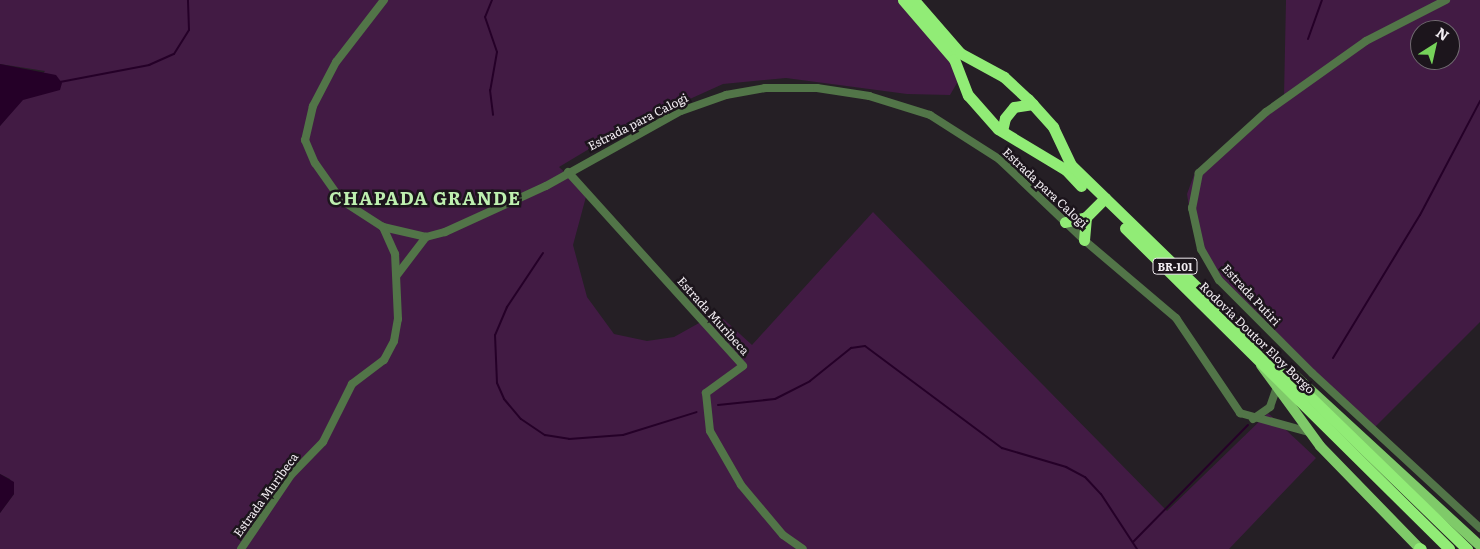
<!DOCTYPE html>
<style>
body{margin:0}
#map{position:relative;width:1480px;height:549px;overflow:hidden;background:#251f25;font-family:Literata,serif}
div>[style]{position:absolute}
.green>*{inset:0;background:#421b44}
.water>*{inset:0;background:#250028}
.stream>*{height:2px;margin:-1px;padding:0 1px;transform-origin:1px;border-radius:1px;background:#250028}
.minor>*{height:8px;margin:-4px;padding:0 4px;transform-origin:4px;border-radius:4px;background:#527548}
.major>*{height:10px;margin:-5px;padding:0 5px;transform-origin:5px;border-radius:5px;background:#7fca69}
.highway>*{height:11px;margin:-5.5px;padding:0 5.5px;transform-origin:5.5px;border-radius:5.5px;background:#91ec76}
span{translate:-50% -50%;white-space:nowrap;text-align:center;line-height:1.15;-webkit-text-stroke:5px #1c151c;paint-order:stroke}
.shield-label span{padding:1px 4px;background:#1c151c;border:1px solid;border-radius:4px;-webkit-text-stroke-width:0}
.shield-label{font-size:11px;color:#f1ecf1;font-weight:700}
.street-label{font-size:12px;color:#f1ecf1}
.district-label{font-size:18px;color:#bef0b0;font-weight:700;letter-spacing:1px}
.north{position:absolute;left:1410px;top:20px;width:50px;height:50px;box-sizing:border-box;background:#1c151c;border:1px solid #716b71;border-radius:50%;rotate:35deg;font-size:14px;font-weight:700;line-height:20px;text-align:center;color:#f1ecf1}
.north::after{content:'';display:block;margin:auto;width:18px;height:22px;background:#76d25a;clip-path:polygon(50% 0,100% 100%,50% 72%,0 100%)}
</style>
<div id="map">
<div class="green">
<i style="clip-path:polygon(0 0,902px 0,964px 71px,950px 95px,907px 94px,786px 78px,723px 84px,619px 131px,559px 167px,587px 193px,573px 245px,587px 297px,614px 334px,647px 341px,674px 337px,717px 313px,752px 345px,873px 212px,1167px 511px,1268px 413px,1316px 458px,1229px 549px,0 549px,0 513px,14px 494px,10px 479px,0 474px,0 126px,45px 71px,0 64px)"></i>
<i style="clip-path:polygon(evenodd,1286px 0,1480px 0,1480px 322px,1375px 427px,1219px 283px,1192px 226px,1187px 194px,1195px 172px,1284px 96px,1286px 0,1420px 30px,1450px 30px,1450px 60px,1420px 60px,1420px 30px)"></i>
</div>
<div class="water">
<i style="clip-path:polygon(0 64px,56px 75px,62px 83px,60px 90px,23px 100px,0 126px)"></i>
<i style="clip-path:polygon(0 474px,14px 482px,14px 494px,0 513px)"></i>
</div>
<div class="stream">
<i style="left:492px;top:0;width:18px;rotate:112deg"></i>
<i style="left:485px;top:17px;width:37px;rotate:71deg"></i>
<i style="left:497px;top:52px;width:39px;rotate:100deg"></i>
<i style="left:490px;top:90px;width:25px;rotate:83deg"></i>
<i style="left:1308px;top:39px;width:41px;rotate:-70.3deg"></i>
<i style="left:60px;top:82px;width:91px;rotate:-10.8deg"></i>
<i style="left:149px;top:65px;width:27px;rotate:-24deg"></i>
<i style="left:174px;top:54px;width:28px;rotate:-58deg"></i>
<i style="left:189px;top:30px;width:30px;rotate:-92deg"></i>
<i style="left:543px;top:253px;width:65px;rotate:123.7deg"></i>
<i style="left:507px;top:307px;width:30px;rotate:113deg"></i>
<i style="left:495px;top:335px;width:48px;rotate:87.6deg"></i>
<i style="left:497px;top:383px;width:17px;rotate:66deg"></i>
<i style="left:504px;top:399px;width:26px;rotate:50deg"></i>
<i style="left:521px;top:419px;width:29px;rotate:34deg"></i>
<i style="left:545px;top:435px;width:24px;rotate:9deg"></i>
<i style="left:569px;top:439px;width:54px;rotate:-4.2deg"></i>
<i style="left:623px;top:435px;width:77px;rotate:-17.3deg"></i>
<i style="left:1333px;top:358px;width:167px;rotate:-58.7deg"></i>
<i style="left:1420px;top:215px;width:129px;rotate:-62.2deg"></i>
<i style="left:718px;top:405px;width:57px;rotate:-6deg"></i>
<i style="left:775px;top:399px;width:39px;rotate:-27deg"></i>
<i style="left:810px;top:381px;width:53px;rotate:-38.8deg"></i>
<i style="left:851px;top:348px;width:14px;rotate:-8deg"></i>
<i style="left:865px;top:346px;width:171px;rotate:36.7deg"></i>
<i style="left:1002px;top:448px;width:67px;rotate:16.5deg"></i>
<i style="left:1066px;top:467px;width:21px;rotate:28deg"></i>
<i style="left:1085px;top:477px;width:23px;rotate:47deg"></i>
<i style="left:1101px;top:494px;width:66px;rotate:56.8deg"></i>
<i style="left:1133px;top:542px;width:164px;rotate:-45.5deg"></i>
</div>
<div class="minor">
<i style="left:384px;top:0;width:78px;rotate:127.7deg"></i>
<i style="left:336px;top:62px;width:50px;rotate:117.6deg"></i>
<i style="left:313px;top:106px;width:35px;rotate:103deg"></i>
<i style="left:305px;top:140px;width:25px;rotate:67deg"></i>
<i style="left:315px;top:163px;width:45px;rotate:54.9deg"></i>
<i style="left:341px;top:200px;width:50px;rotate:32.7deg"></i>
<i style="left:383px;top:227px;width:44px;rotate:13.1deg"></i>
<i style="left:426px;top:237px;width:20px;rotate:-15deg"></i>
<i style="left:445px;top:232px;width:111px;rotate:-24.5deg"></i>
<i style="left:546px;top:186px;width:154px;rotate:-29.1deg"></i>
<i style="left:681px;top:111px;width:48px;rotate:-19.6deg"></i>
<i style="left:726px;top:95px;width:40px;rotate:-10deg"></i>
<i style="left:765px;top:88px;width:52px"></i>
<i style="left:817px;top:88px;width:53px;rotate:8.7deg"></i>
<i style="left:869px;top:96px;width:64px;rotate:17.3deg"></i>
<i style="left:930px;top:115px;width:82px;rotate:32.5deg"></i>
<i style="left:999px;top:159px;width:117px;rotate:43.6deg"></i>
<i style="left:1084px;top:240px;width:121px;rotate:40.3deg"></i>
<i style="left:1176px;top:318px;width:115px;rotate:56deg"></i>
<i style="left:1240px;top:413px;width:72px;rotate:15.4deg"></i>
<i style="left:1446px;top:0;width:90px;rotate:152.9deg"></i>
<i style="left:1366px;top:41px;width:123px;rotate:144.6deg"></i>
<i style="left:1266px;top:112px;width:91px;rotate:137.7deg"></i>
<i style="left:1199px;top:173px;width:36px;rotate:101deg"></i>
<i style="left:1192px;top:208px;width:42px;rotate:77.6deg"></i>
<i style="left:1201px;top:249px;width:36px;rotate:60deg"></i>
<i style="left:1219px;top:280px;width:132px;rotate:45deg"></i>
<i style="left:1312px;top:373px;width:229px;rotate:42.7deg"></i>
<i style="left:568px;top:172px;width:261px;rotate:47.9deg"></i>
<i style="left:743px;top:366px;width:46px;rotate:143.9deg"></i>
<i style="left:706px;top:393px;width:38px;rotate:84deg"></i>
<i style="left:710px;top:431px;width:62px;rotate:60.1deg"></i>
<i style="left:741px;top:485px;width:65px;rotate:50deg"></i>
<i style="left:783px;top:535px;width:24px;rotate:35deg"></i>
<i style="left:397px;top:275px;width:48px;rotate:-52.7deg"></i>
<i style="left:1253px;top:419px;width:21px;rotate:-35deg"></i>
<i style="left:1270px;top:407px;width:18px;rotate:-71deg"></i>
<i style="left:241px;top:549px;width:89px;rotate:-56deg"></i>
<i style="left:291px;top:475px;width:46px;rotate:-45.9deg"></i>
<i style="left:323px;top:442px;width:65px;rotate:-63.4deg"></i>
<i style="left:352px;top:384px;width:40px;rotate:-37deg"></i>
<i style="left:384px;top:360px;width:21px;rotate:-62deg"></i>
<i style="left:394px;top:341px;width:22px;rotate:-80deg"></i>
<i style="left:398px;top:319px;width:65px;rotate:-92.6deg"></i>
<i style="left:395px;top:254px;width:30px;rotate:-114deg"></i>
</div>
<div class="major">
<i style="left:1261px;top:365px;width:100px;rotate:53.9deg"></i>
<i style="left:1320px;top:446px;width:144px;rotate:45.8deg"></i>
<i style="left:1291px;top:372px;width:257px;rotate:42.6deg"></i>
</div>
<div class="highway">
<i style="left:903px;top:0;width:78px;rotate:49.2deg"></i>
<i style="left:954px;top:59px;width:39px;rotate:69deg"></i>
<i style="left:968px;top:95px;width:45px;rotate:48.6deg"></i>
<i style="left:998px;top:129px;width:79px;rotate:31.1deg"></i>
<i style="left:1066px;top:170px;width:22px;rotate:47deg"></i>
<i style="left:914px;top:0;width:70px;rotate:49deg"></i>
<i style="left:960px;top:53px;width:50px;rotate:28.6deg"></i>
<i style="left:1004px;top:77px;width:33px;rotate:43deg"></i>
<i style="left:1028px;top:99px;width:38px;rotate:48deg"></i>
<i style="left:1053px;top:127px;width:42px;rotate:64.7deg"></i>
<i style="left:1071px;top:165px;width:552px;rotate:44.12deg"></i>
<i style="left:1002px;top:131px;width:13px;rotate:-77deg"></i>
<i style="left:1005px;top:118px;width:14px;rotate:-51deg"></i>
<i style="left:1014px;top:107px;width:19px;rotate:-9deg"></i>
<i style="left:1065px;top:222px;width:22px;rotate:-13deg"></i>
<i style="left:1125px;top:228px;width:456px;rotate:44.7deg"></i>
<i style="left:1084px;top:240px;width:23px;rotate:-85deg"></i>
<i style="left:1086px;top:217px;width:27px;rotate:-45deg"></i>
<i style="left:1419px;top:548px;width:2px;rotate:27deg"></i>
</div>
<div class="shield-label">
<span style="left:1175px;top:266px">BR-101</span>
</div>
<div class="street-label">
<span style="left:638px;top:122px;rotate:-27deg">Estrada para Calogi</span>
<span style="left:1045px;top:188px;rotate:43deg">Estrada para Calogi</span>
<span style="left:1251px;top:295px;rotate:47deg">Estrada Putiri</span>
<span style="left:713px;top:316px;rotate:48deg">Estrada Muribeca</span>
<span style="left:1257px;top:338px;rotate:44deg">Rodovia Doutor Eloy Borgo</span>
<span style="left:266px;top:495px;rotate:-54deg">Estrada Muribeca</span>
</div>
<div class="district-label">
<span style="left:425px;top:198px">CHAPADA GRANDE</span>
</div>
<div class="north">N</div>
</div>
